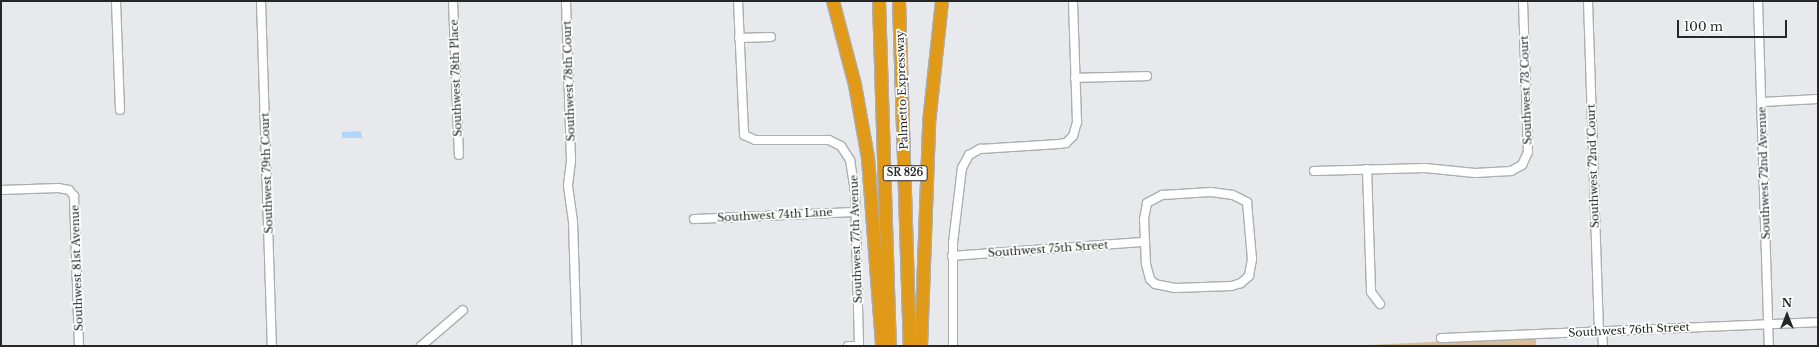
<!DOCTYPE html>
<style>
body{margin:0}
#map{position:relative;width:1819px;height:347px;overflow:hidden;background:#e7e9ec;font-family:"Libre Baskerville",serif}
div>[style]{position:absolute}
.green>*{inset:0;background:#d8be9d}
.water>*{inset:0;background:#b2d6fb}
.roads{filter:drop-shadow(1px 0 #acaeb1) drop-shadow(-1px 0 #acaeb1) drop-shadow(0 1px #acaeb1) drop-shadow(0 -1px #acaeb1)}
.minor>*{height:8px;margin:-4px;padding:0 4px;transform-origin:4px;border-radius:4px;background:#fff}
.highway>*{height:12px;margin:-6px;padding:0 6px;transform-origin:6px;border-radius:6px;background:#e09a18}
span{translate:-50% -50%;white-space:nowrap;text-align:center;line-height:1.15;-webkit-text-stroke:3.5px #fff;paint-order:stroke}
.shield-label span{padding:1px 3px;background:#fff;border:1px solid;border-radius:3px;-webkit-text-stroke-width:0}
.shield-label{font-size:10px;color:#262728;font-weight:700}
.street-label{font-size:11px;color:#262728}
.frame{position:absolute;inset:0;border:2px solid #262728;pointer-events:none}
.north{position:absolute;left:1767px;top:295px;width:40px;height:40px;-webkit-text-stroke:3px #fff;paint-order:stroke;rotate:0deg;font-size:11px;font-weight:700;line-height:16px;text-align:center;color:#262728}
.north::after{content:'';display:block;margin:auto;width:14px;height:18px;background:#262728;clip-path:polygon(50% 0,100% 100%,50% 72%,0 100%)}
.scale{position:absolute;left:1677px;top:20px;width:110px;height:18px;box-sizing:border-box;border:2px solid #262728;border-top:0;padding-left:5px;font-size:12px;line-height:14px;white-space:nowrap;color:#262728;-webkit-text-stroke:3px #fff;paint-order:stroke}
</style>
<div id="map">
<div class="green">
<i style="clip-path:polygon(1536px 337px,1536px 346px,1348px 346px)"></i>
</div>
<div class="water">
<i style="clip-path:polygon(361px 131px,362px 138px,342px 138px,342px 132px)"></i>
</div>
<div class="roads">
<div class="minor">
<i style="left:116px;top:1px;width:109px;rotate:87.9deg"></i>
<i style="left:261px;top:1px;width:345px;rotate:88.2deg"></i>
<i style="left:453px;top:1px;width:154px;rotate:87.8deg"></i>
<i style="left:566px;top:1px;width:160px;rotate:88.2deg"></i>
<i style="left:571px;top:161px;width:25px;rotate:97deg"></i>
<i style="left:568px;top:186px;width:36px;rotate:82deg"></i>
<i style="left:573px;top:222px;width:124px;rotate:88.2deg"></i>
<i style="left:738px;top:1px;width:134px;rotate:87.4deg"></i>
<i style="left:744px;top:135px;width:12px;rotate:24deg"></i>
<i style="left:755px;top:140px;width:74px"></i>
<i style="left:829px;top:140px;width:13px;rotate:27deg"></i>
<i style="left:841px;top:146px;width:17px;rotate:57deg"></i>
<i style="left:850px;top:160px;width:32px;rotate:81deg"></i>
<i style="left:855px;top:192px;width:154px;rotate:88.5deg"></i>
<i style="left:1588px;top:1px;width:330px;rotate:88.1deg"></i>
<i style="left:1758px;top:1px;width:345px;rotate:88.2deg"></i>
<i style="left:739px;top:38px;width:32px;rotate:-2deg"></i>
<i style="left:1075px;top:78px;width:72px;rotate:-1.6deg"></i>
<i style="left:1762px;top:102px;width:56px;rotate:-3.1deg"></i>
<i style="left:1367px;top:169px;width:123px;rotate:88.1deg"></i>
<i style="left:1371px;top:292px;width:15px;rotate:53deg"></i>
<i style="left:1314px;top:171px;width:111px;rotate:-1.5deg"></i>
<i style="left:1425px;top:168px;width:50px;rotate:5.7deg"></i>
<i style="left:1475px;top:173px;width:36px;rotate:-3deg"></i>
<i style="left:1511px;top:171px;width:13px;rotate:-29deg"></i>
<i style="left:1522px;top:165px;width:14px;rotate:-65deg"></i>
<i style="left:1528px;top:152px;width:151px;rotate:-91.9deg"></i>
<i style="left:1px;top:190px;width:57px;rotate:-2deg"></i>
<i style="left:58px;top:188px;width:11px;rotate:10deg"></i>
<i style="left:69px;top:190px;width:8px;rotate:50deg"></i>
<i style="left:74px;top:196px;width:150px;rotate:88.1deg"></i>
<i style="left:1211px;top:192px;width:22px;rotate:8deg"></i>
<i style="left:1233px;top:195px;width:16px;rotate:27deg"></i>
<i style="left:1247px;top:202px;width:57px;rotate:85deg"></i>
<i style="left:1252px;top:259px;width:17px;rotate:100deg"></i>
<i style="left:1249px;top:276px;width:11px;rotate:139deg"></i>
<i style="left:1241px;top:283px;width:9px;rotate:162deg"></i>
<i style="left:1232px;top:286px;width:57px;rotate:178deg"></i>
<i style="left:1175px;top:288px;width:20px;rotate:-169deg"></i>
<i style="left:1155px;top:284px;width:7px;rotate:-135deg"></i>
<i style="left:1150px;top:279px;width:16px;rotate:-105deg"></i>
<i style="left:1146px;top:264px;width:45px;rotate:-92.5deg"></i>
<i style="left:1144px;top:219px;width:16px;rotate:-79deg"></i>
<i style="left:1147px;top:203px;width:17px;rotate:-28deg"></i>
<i style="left:1162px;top:195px;width:49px;rotate:-3.5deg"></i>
<i style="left:694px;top:219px;width:162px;rotate:-2.5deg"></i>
<i style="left:952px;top:256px;width:193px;rotate:-4.2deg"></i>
<i style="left:1602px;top:331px;width:15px;rotate:86deg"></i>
<i style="left:1441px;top:338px;width:377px;rotate:-2.4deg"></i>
<i style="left:421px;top:346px;width:55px;rotate:-40.6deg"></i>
<i style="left:848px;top:346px;width:11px"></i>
<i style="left:953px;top:346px;width:103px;rotate:-90deg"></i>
<i style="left:953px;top:243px;width:76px;rotate:-83.2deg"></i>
<i style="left:962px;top:168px;width:15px;rotate:-62deg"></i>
<i style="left:969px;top:155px;width:13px;rotate:-29deg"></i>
<i style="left:980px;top:149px;width:79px;rotate:-3.6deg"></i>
<i style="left:1059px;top:144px;width:7px;rotate:-8deg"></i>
<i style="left:1066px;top:143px;width:10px;rotate:-45deg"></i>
<i style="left:1073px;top:136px;width:15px;rotate:-74deg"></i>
<i style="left:1077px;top:122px;width:121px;rotate:-91.9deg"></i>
</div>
<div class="highway">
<i style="left:833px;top:1px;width:87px;rotate:75.3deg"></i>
<i style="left:855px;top:85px;width:74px;rotate:79.9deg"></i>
<i style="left:868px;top:158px;width:189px;rotate:85.7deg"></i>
<i style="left:879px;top:1px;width:345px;rotate:88.2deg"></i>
<i style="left:899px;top:1px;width:345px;rotate:88.2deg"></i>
<i style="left:921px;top:346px;width:223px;rotate:-87.9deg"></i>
<i style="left:929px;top:123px;width:123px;rotate:-83.9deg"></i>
</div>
</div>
<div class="shield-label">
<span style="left:905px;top:173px">SR 826</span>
</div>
<div class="street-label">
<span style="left:456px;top:78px;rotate:-92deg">Southwest 78th Place</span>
<span style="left:569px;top:81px;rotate:-92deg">Southwest 78th Court</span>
<span style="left:902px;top:90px;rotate:-92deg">Palmetto Expressway</span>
<span style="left:1526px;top:90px;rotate:-92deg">Southwest 73 Court</span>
<span style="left:1593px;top:166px;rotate:-92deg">Southwest 72nd Court</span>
<span style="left:267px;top:173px;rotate:-92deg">Southwest 79th Court</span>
<span style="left:1764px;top:173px;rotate:-92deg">Southwest 72nd Avenue</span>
<span style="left:775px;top:215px;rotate:-3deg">Southwest 74th Lane</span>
<span style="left:856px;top:239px;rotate:-92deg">Southwest 77th Avenue</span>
<span style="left:1048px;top:249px;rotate:-4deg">Southwest 75th Street</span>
<span style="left:77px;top:268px;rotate:-92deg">Southwest 81st Avenue</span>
<span style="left:1629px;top:330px;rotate:-3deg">Southwest 76th Street</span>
</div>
<div class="frame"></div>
<div class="north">N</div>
<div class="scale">100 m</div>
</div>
